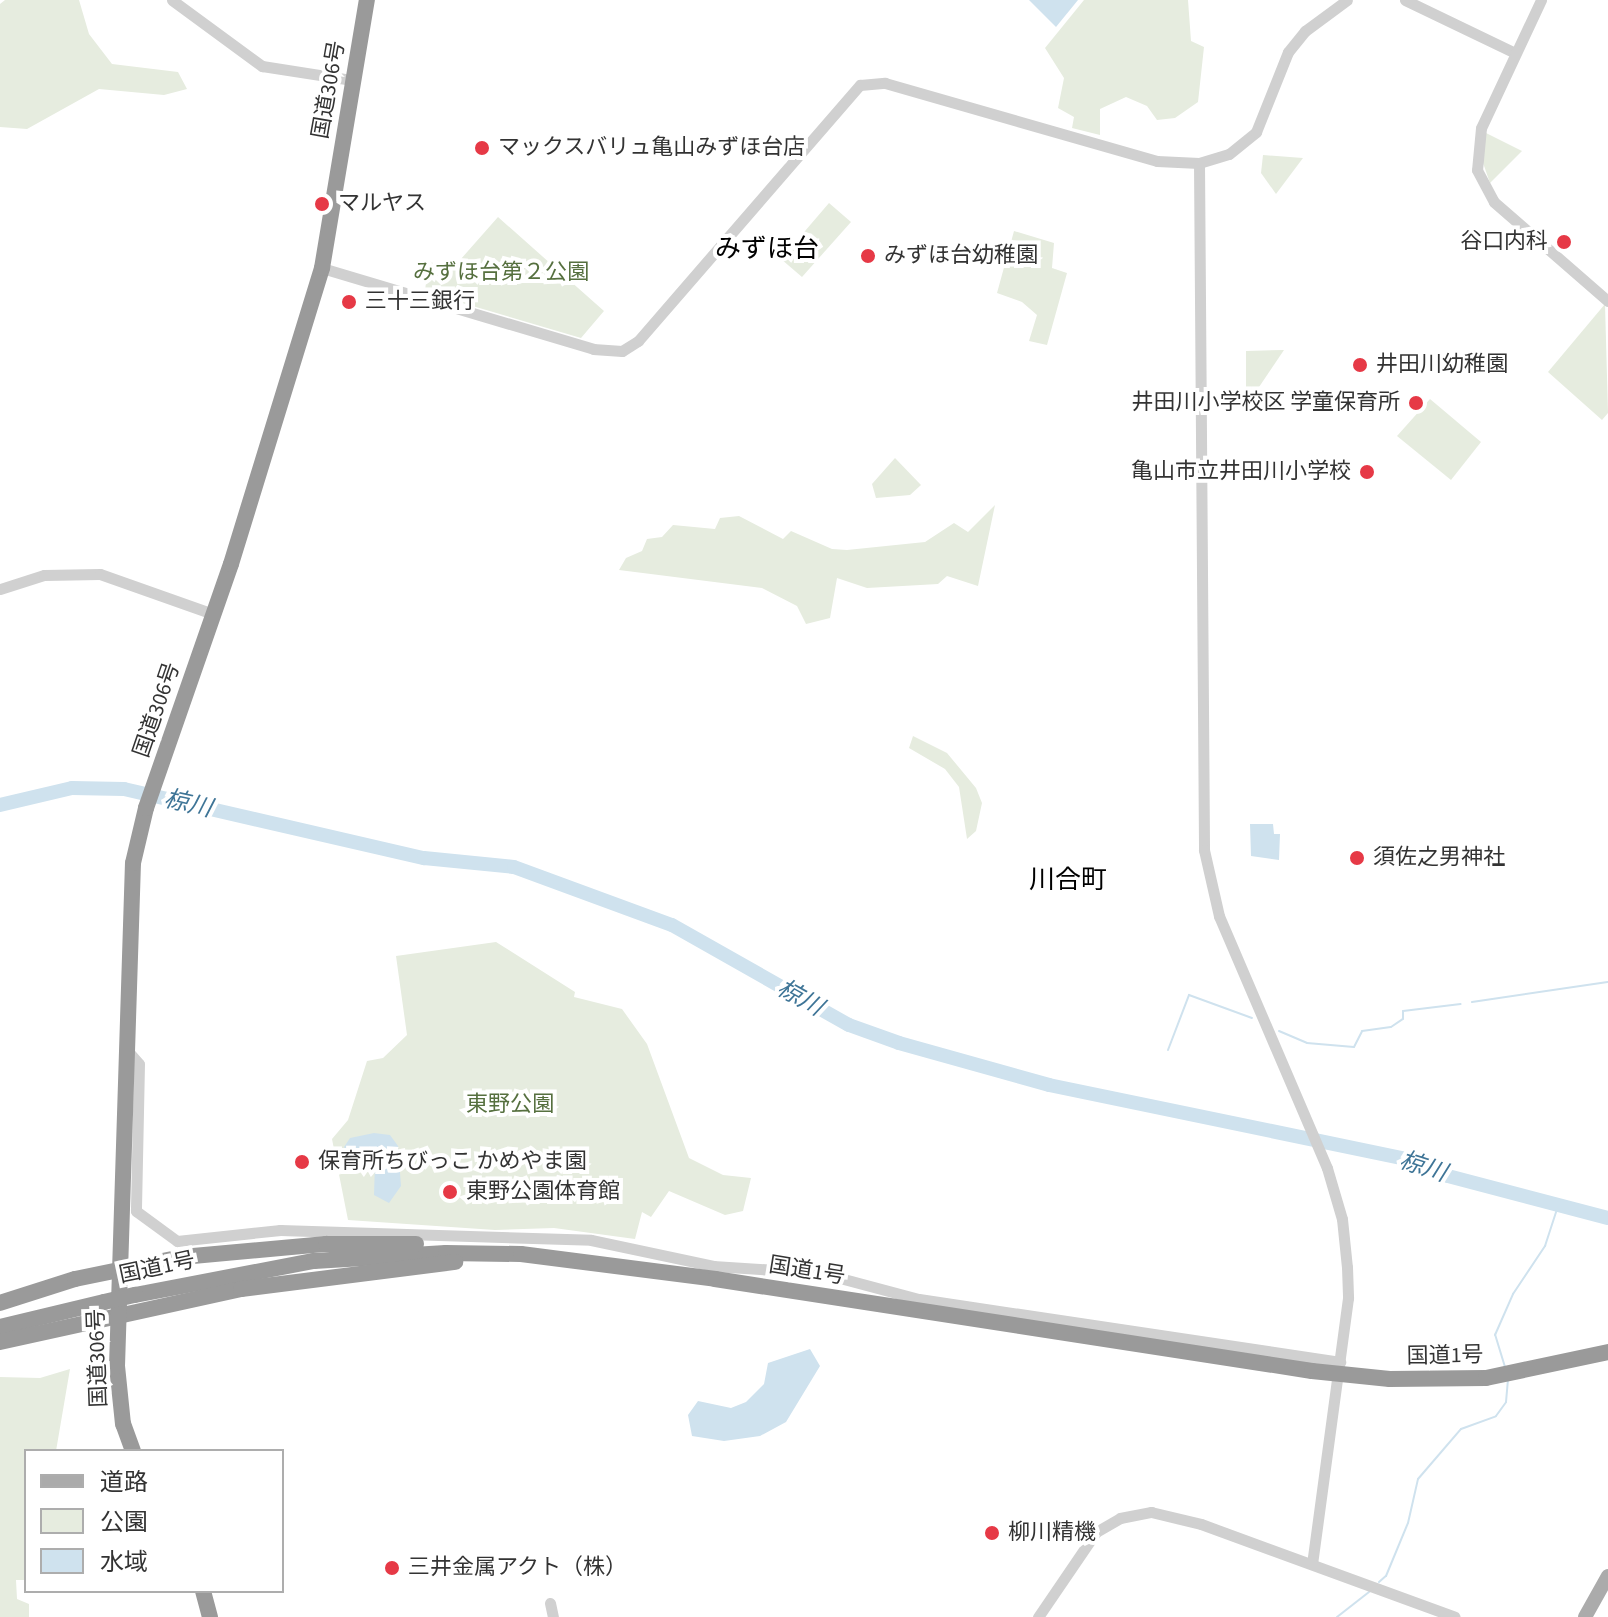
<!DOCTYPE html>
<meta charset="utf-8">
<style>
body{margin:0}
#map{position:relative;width:1608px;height:1617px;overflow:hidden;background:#fff;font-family:"Source Sans 3","Noto Sans JP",sans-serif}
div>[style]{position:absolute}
.green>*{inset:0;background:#e6ecdf}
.water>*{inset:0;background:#cfe2ee}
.stream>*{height:2px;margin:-1px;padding:0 1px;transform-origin:1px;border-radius:1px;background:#cfe2ee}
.river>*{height:14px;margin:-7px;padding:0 7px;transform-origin:7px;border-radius:7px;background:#cfe2ee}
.minor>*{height:11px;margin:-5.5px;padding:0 5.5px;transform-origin:5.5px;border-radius:5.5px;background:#d0d0d0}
.major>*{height:14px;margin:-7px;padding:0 7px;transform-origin:7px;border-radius:7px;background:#ababab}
.highway>*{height:16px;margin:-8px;padding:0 8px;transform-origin:8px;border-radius:8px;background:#9a9a9a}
.highway-bridge>*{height:16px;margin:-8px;padding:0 8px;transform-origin:8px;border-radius:8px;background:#9a9a9a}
.dots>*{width:22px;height:22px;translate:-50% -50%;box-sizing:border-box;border:4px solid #fff;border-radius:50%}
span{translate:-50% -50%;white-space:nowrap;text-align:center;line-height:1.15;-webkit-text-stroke:8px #fff;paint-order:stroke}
.street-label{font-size:22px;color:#333}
.poi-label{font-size:22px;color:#333}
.left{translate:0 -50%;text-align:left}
.right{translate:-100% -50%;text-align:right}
.park-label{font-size:22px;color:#56703f}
.water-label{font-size:24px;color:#3f7597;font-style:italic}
.quarter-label{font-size:26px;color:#000}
.legend{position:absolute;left:24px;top:1449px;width:260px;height:144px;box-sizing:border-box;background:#fff;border:2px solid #adadad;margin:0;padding:10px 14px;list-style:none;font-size:24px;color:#333}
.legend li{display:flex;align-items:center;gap:16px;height:40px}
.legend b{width:40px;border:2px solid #adadad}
</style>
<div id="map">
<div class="green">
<i style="clip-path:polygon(5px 0,79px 0,89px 34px,112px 64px,178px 72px,187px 89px,164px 95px,99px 89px,27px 129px,0 127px,0 4px)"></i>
<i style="clip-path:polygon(1084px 0,1188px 0,1191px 41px,1204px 47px,1198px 102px,1175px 118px,1157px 120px,1147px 106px,1126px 97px,1100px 109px,1100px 135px,1072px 128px,1074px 117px,1058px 108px,1064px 78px,1045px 48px)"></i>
<i style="clip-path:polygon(1484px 132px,1522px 151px,1490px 183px,1482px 160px)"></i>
<i style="clip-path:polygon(1263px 155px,1303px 158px,1276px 194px,1261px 173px)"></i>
<i style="clip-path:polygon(829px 203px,851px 222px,802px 277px,781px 259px)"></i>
<i style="clip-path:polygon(498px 217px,604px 311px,581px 338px,425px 292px,428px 261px,453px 268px)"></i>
<i style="clip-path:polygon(1014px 231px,1054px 243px,1052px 268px,1067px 273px,1047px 345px,1029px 341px,1037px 315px,1022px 302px,997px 293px)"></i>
<i style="clip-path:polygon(1605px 304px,1608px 413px,1602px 420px,1548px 372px)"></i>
<i style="clip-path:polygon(1284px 350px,1255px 393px,1246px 393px,1246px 351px)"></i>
<i style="clip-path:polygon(1430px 399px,1481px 442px,1451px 480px,1397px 436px)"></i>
<i style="clip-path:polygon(895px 458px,921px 485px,910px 495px,876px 498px,872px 484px)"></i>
<i style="clip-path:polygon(995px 505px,978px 586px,947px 576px,938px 584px,867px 588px,837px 578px,830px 618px,806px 624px,797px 606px,762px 588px,619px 570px,626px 558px,642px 551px,647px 539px,662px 537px,673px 525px,715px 529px,720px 518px,739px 516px,783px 539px,791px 531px,832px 549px,847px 550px,925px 542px,954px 523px,968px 532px)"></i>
<i style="clip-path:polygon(913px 736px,947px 753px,976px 788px,982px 803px,976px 831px,967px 839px,959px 787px,945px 769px,909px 748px)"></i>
<i style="clip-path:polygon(496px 942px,575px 992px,574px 997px,622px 1009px,647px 1044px,689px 1158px,723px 1175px,751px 1178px,743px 1211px,725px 1215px,669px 1191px,651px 1217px,642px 1212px,635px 1239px,554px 1228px,495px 1230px,348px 1220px,332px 1139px,348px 1120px,367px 1061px,383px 1058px,407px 1035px,396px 956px)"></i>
<i style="clip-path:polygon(70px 1369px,56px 1451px,26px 1451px,26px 1580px,16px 1580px,17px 1599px,29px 1604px,29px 1617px,0 1617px,0 1377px,40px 1378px)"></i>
</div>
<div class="water">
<i style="clip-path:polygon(1029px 0,1078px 0,1056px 27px)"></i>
<i style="clip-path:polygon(1250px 824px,1273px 824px,1274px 834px,1280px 834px,1279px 860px,1251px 856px)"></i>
<i style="clip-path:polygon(374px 1133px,390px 1135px,398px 1146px,401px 1186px,389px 1203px,374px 1195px,375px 1163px,350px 1156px,344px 1147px,350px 1138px)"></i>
<i style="clip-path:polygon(810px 1349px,820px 1366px,786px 1422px,760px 1436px,724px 1441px,692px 1436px,688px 1415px,698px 1401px,731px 1408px,746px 1402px,764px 1384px,768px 1363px)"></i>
</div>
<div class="stream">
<i style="left:1472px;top:1002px;width:137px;rotate:-8.4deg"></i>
<i style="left:1279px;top:1031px;width:30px;rotate:23deg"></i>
<i style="left:1307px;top:1043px;width:47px;rotate:4.9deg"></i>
<i style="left:1354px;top:1047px;width:18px;rotate:-63deg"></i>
<i style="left:1362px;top:1031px;width:29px;rotate:-8deg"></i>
<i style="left:1391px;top:1027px;width:14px;rotate:-34deg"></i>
<i style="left:1403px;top:1019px;width:8px;rotate:-90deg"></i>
<i style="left:1403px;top:1011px;width:58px;rotate:-6.9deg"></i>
<i style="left:1168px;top:1050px;width:59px;rotate:-69.1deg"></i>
<i style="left:1189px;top:995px;width:67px;rotate:20.1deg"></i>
<i style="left:1505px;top:1367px;width:34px;rotate:-107deg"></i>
<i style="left:1495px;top:1335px;width:45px;rotate:-66.3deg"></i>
<i style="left:1513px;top:1294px;width:58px;rotate:-56.3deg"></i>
<i style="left:1545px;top:1246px;width:45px;rotate:-72deg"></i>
<i style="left:1379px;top:1582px;width:9px;rotate:-41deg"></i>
<i style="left:1386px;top:1576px;width:57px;rotate:-67.5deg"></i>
<i style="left:1408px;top:1523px;width:45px;rotate:-77.2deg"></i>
<i style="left:1418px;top:1479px;width:66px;rotate:-49.3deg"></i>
<i style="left:1461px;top:1429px;width:37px;rotate:-20deg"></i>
<i style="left:1496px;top:1416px;width:17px;rotate:-54deg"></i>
<i style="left:1506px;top:1402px;width:21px;rotate:-85deg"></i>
<i style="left:1337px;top:1617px;width:41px;rotate:-38deg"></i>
</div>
<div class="river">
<i style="left:0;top:805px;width:74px;rotate:-13.3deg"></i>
<i style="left:72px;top:788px;width:52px;rotate:1.1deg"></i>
<i style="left:124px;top:789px;width:308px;rotate:13deg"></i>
<i style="left:424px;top:858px;width:90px;rotate:5.7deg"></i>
<i style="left:514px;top:867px;width:168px;rotate:20.2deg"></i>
<i style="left:672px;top:925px;width:203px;rotate:29.5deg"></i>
<i style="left:849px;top:1025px;width:53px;rotate:19.8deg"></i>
<i style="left:899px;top:1043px;width:156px;rotate:15.6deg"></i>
<i style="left:1049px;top:1085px;width:369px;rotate:11.7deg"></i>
<i style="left:1410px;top:1160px;width:41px;rotate:22.8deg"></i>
<i style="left:1448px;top:1176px;width:165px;rotate:14.7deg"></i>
</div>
<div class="minor">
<i style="left:172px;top:0;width:112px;rotate:36.3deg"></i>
<i style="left:262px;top:66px;width:90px;rotate:8.9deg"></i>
<i style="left:1405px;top:0;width:122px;rotate:25.7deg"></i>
<i style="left:1541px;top:0;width:141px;rotate:115.1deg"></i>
<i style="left:1481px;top:128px;width:42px;rotate:95.4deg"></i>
<i style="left:1477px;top:170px;width:36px;rotate:62deg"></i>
<i style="left:1494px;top:202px;width:151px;rotate:41deg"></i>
<i style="left:1199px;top:163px;width:687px;rotate:89.58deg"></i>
<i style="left:1204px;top:850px;width:68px;rotate:77.2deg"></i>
<i style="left:1219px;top:916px;width:274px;rotate:66.8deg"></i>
<i style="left:1327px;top:1168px;width:53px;rotate:73.6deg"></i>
<i style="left:1342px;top:1219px;width:48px;rotate:84.1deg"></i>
<i style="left:1347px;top:1267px;width:31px;rotate:88deg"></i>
<i style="left:1348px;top:1298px;width:268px;rotate:97.7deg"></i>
<i style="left:322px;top:268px;width:283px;rotate:16.6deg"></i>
<i style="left:593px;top:349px;width:29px;rotate:4deg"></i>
<i style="left:622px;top:351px;width:19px;rotate:-32deg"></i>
<i style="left:638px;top:341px;width:339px;rotate:-49.1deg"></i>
<i style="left:860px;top:85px;width:25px;rotate:-5deg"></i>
<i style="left:885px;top:83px;width:283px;rotate:16deg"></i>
<i style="left:1157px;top:161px;width:42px;rotate:2.7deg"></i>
<i style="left:1199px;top:163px;width:31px;rotate:-17deg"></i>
<i style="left:1229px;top:154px;width:35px;rotate:-39deg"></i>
<i style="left:1256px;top:132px;width:86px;rotate:-68.2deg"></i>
<i style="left:1288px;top:52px;width:27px;rotate:-51deg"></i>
<i style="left:1305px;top:31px;width:52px;rotate:-36.4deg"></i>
<i style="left:0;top:589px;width:46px;rotate:-17.7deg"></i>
<i style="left:44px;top:575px;width:56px;rotate:-1deg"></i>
<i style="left:100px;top:574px;width:120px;rotate:19.5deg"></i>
<i style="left:127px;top:1050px;width:18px;rotate:49deg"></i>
<i style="left:139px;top:1064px;width:147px;rotate:91.2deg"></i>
<i style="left:136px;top:1211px;width:51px;rotate:36.2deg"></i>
<i style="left:177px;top:1241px;width:104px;rotate:-6.1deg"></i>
<i style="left:280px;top:1230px;width:311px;rotate:1.8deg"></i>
<i style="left:591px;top:1240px;width:125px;rotate:12deg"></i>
<i style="left:713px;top:1266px;width:108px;rotate:3.7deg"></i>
<i style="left:821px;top:1273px;width:101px;rotate:14.9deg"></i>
<i style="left:919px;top:1299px;width:426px;rotate:8.5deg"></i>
<i style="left:550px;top:1603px;width:14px;rotate:78deg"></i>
<i style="left:1038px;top:1617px;width:103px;rotate:-55.7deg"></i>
<i style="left:1096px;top:1532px;width:28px;rotate:-30deg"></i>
<i style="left:1120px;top:1518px;width:32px;rotate:-11deg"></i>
<i style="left:1151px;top:1512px;width:51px;rotate:13.5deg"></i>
<i style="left:1201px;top:1524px;width:270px;rotate:20.1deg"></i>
</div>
<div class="major">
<i style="left:1585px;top:1617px;width:47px;rotate:-60.7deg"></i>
</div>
<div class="highway">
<i style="left:135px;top:1295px;width:182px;rotate:-10.8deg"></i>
<i style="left:314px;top:1261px;width:132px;rotate:-3.5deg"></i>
<i style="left:446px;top:1253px;width:75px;rotate:0.8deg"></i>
<i style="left:521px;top:1254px;width:196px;rotate:7.3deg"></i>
<i style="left:715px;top:1279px;width:604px;rotate:8.76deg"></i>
<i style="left:0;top:1303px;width:79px;rotate:-17.7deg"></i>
<i style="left:75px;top:1279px;width:109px;rotate:-11.6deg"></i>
<i style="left:182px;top:1257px;width:145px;rotate:-5.2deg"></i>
<i style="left:326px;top:1244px;width:90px"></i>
<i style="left:0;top:1327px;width:107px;rotate:-13.5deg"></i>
<i style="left:0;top:1342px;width:247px;rotate:-12.4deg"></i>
<i style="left:241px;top:1289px;width:216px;rotate:-7.2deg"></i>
<i style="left:133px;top:1451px;width:29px;rotate:-110deg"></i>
<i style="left:123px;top:1424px;width:58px;rotate:-95.9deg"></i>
<i style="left:117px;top:1366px;width:503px;rotate:-88.18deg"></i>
<i style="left:133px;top:863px;width:57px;rotate:-76.7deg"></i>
<i style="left:146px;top:808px;width:258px;rotate:-70.8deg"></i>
<i style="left:231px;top:564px;width:310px;rotate:-72.9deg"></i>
<i style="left:322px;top:268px;width:272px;rotate:-80.5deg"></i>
<i style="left:203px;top:1591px;width:27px;rotate:75deg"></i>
</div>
<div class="highway-bridge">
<i style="left:104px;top:1302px;width:32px;rotate:-13deg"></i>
<i style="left:1312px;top:1371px;width:78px;rotate:5.9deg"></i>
<i style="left:1390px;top:1379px;width:96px;rotate:-0.6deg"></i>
<i style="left:1486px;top:1378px;width:125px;rotate:-12deg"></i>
</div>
<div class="dots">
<i style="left:482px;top:148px;background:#e63946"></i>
<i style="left:322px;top:204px;background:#e63946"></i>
<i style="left:1564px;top:242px;background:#e63946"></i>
<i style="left:868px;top:256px;background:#e63946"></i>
<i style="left:349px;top:302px;background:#e63946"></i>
<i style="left:1360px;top:365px;background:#e63946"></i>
<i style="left:1416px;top:403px;background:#e63946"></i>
<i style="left:1367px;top:472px;background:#e63946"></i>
<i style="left:1357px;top:858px;background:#e63946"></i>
<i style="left:302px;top:1162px;background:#e63946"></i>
<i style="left:450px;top:1192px;background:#e63946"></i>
<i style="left:992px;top:1533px;background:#e63946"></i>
<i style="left:392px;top:1568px;background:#e63946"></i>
</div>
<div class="street-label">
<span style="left:329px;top:90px;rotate:-80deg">国道306号</span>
<span style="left:157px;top:710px;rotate:-71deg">国道306号</span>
<span style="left:157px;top:1268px;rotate:-12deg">国道1号</span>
<span style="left:807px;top:1271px;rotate:9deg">国道1号</span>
<span style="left:1445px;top:1356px;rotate:-1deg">国道1号</span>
<span style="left:98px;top:1358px;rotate:-92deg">国道306号</span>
</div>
<div class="poi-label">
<span class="left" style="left:498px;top:148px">マックスバリュ亀山みずほ台店</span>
<span class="left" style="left:338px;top:204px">マルヤス</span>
<span class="right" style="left:1548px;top:242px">谷口内科</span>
<span class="left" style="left:884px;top:256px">みずほ台幼稚園</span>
<span class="left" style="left:365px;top:302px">三十三銀行</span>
<span class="left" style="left:1376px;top:365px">井田川幼稚園</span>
<span class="right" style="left:1400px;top:403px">井田川小学校区 学童保育所</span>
<span class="right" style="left:1351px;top:472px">亀山市立井田川小学校</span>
<span class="left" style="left:1373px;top:858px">須佐之男神社</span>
<span class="left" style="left:318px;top:1162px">保育所ちびっこ かめやま園</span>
<span class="left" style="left:466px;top:1192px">東野公園体育館</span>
<span class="left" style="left:1008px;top:1533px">柳川精機</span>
<span class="left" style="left:408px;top:1568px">三井金属アクト（株）</span>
</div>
<div class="park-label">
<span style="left:501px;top:273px">みずほ台第２公園</span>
<span style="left:510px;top:1105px">東野公園</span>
</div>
<div class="water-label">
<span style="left:188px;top:804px;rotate:13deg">椋川</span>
<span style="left:800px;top:998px;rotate:29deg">椋川</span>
<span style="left:1423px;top:1167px;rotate:18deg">椋川</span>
</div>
<div class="quarter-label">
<span style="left:767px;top:249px">みずほ台</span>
<span style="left:1068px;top:880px">川合町</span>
</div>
<ul class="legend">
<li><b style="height:10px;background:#ababab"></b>道路</li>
<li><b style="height:22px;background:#e6ecdf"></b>公園</li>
<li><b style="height:22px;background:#cfe2ee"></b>水域</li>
</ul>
</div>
